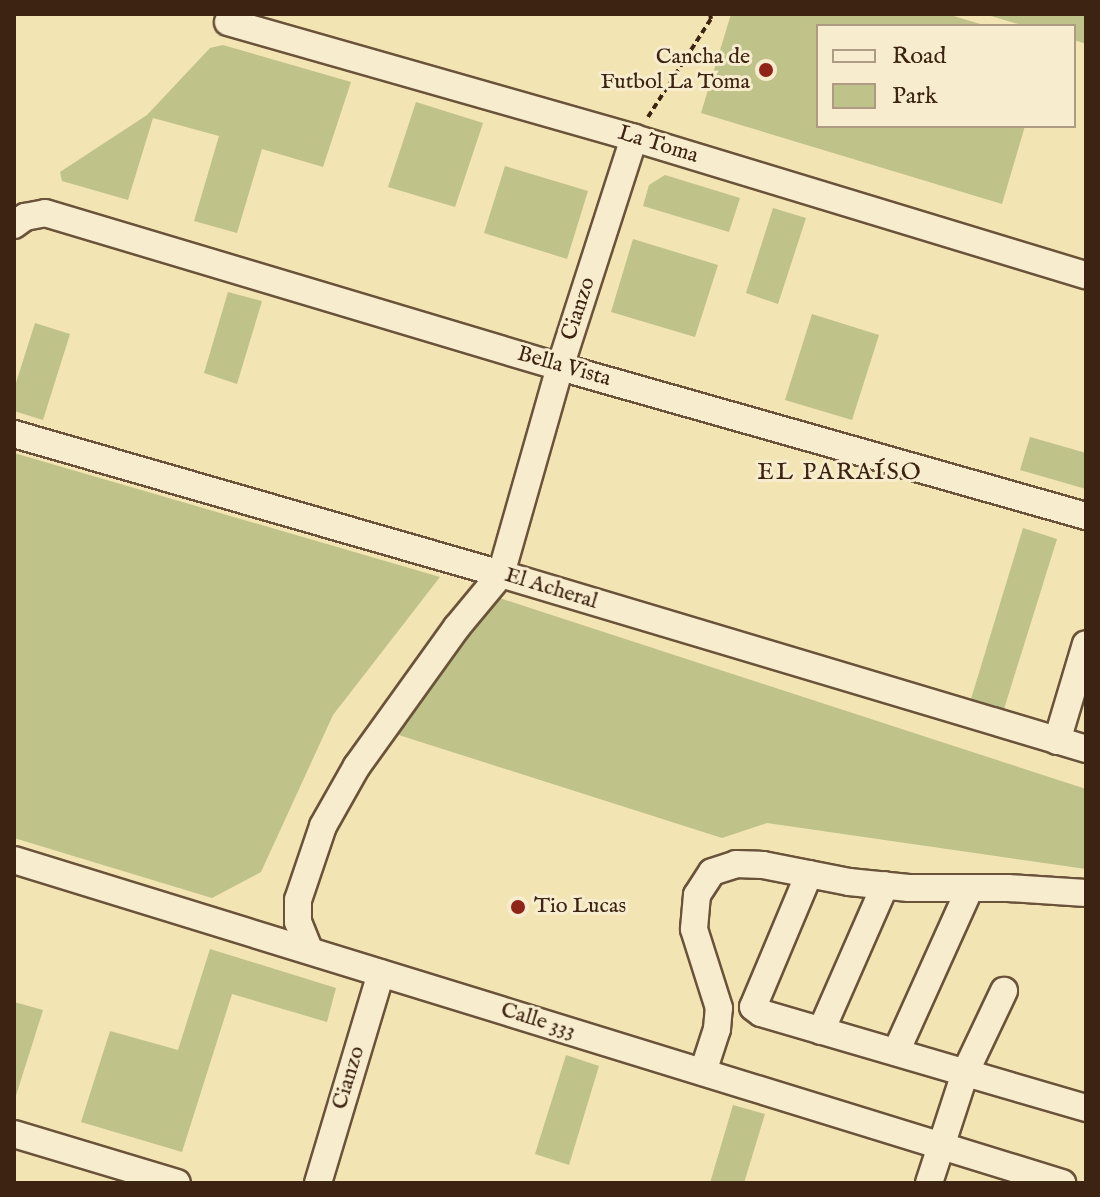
<!DOCTYPE html>
<meta charset="utf-8">
<style>
body{margin:0}
#map{position:relative;width:1100px;height:1197px;overflow:hidden;background:#f2e4b3;font-family:"IM FELL English",serif}
div>[style]{position:absolute}
.green>*{inset:0;background:#bfc289}
.path>*{height:4px;margin-top:-2px;transform-origin:0;background:repeating-linear-gradient(90deg,#3d2312 0 6px,transparent 0 10px)}
.roads{filter:drop-shadow(2px 0 #6a533a) drop-shadow(-2px 0 #6a533a) drop-shadow(0 2px #6a533a) drop-shadow(0 -2px #6a533a)}
.minor>*{height:26px;margin:-13px;padding:0 13px;transform-origin:13px;border-radius:13px;background:#f7edce}
.dots>*{width:22px;height:22px;translate:-50% -50%;box-sizing:border-box;border:4px solid #f7edce;border-radius:50%}
span{translate:-50% -50%;white-space:nowrap;text-align:center;line-height:1.15;-webkit-text-stroke:6px #f7edce;paint-order:stroke}
.poi-label{font-size:22px;color:#3d2312}
.right{translate:-100% -50%;text-align:right}
.left{translate:0 -50%;text-align:left}
.street-label{font-size:22px;color:#3d2312}
.neighbourhood-label{font-size:24px;color:#3d2312;letter-spacing:2px}
.frame{position:absolute;inset:0;border:16px solid #3d2312;pointer-events:none}
.legend{position:absolute;left:816px;top:24px;width:260px;height:104px;box-sizing:border-box;background:#f7edce;border:2px solid #ad9c83;margin:0;padding:10px 14px;list-style:none;font-size:24px;color:#3d2312}
.legend li{display:flex;align-items:center;gap:16px;height:40px}
.legend b{width:40px;border:2px solid #ad9c83}
</style>
<div id="map">
<div class="green">
<i style="clip-path:polygon(731px 14px,947px 14px,987px 26px,818px 26px,818px 126px,1025px 126px,1002px 204px,701px 113px)"></i>
<i style="clip-path:polygon(984px 14px,1086px 14px,1086px 44px,1074px 40px,1074px 26px,1025px 26px)"></i>
<i style="clip-path:polygon(223px 45px,351px 82px,323px 167px,262px 149px,237px 233px,194px 221px,219px 136px,153px 118px,128px 200px,62px 181px,60px 172px,147px 115px,210px 48px)"></i>
<i style="clip-path:polygon(416px 102px,483px 123px,455px 207px,388px 187px)"></i>
<i style="clip-path:polygon(505px 166px,588px 191px,567px 259px,484px 233px)"></i>
<i style="clip-path:polygon(665px 175px,740px 198px,729px 232px,643px 206px,649px 185px)"></i>
<i style="clip-path:polygon(773px 208px,806px 218px,778px 304px,746px 293px)"></i>
<i style="clip-path:polygon(633px 239px,718px 265px,695px 337px,611px 312px)"></i>
<i style="clip-path:polygon(228px 292px,262px 301px,237px 384px,204px 373px)"></i>
<i style="clip-path:polygon(812px 314px,879px 335px,852px 420px,785px 400px)"></i>
<i style="clip-path:polygon(35px 323px,70px 334px,43px 420px,14px 411px,14px 389px)"></i>
<i style="clip-path:polygon(1030px 437px,1086px 453px,1086px 489px,1020px 470px)"></i>
<i style="clip-path:polygon(14px 453px,440px 577px,333px 715px,261px 872px,212px 898px,14px 838px)"></i>
<i style="clip-path:polygon(1023px 528px,1057px 539px,1004px 709px,971px 699px)"></i>
<i style="clip-path:polygon(487px 594px,1086px 789px,1086px 869px,767px 823px,722px 838px,383px 730px)"></i>
<i style="clip-path:polygon(210px 949px,336px 988px,327px 1022px,232px 994px,182px 1152px,81px 1122px,110px 1031px,178px 1050px)"></i>
<i style="clip-path:polygon(14px 1002px,43px 1010px,14px 1102px)"></i>
<i style="clip-path:polygon(566px 1055px,599px 1066px,569px 1165px,535px 1154px)"></i>
<i style="clip-path:polygon(733px 1105px,765px 1114px,744px 1183px,710px 1183px)"></i>
</div>
<div class="path">
<i style="left:648px;top:117px;width:117px;rotate:-57.3deg"></i>
<i style="left:711px;top:19px;width:5px;rotate:-101deg"></i>
</div>
<div class="roads">
<div class="minor">
<i style="left:228px;top:22px;width:422px;rotate:15.9deg"></i>
<i style="left:634px;top:138px;width:472px;rotate:16.9deg"></i>
<i style="left:14px;top:225px;width:14px;rotate:-36deg"></i>
<i style="left:25px;top:217px;width:20px;rotate:-11deg"></i>
<i style="left:45px;top:213px;width:538px;rotate:16.65deg"></i>
<i style="left:560px;top:367px;width:547px;rotate:15.82deg"></i>
<i style="left:14px;top:434px;width:507px;rotate:16.04deg"></i>
<i style="left:501px;top:574px;width:611px;rotate:16.65deg"></i>
<i style="left:1057px;top:741px;width:101px;rotate:-73.4deg"></i>
<i style="left:14px;top:860px;width:1097px;rotate:17.13deg"></i>
<i style="left:809px;top:874px;width:144px;rotate:112.8deg"></i>
<i style="left:753px;top:1007px;width:10px;rotate:37deg"></i>
<i style="left:761px;top:1013px;width:339px;rotate:16.3deg"></i>
<i style="left:309px;top:949px;width:29px;rotate:-112deg"></i>
<i style="left:298px;top:922px;width:22px;rotate:-90deg"></i>
<i style="left:298px;top:900px;width:78px;rotate:-71.3deg"></i>
<i style="left:323px;top:826px;width:69px;rotate:-60.5deg"></i>
<i style="left:357px;top:766px;width:171px;rotate:-54.3deg"></i>
<i style="left:457px;top:627px;width:69px;rotate:-50.3deg"></i>
<i style="left:501px;top:574px;width:215px;rotate:-74.1deg"></i>
<i style="left:560px;top:367px;width:241px;rotate:-72.1deg"></i>
<i style="left:821px;top:1031px;width:159px;rotate:-66.3deg"></i>
<i style="left:896px;top:1052px;width:178px;rotate:-65.7deg"></i>
<i style="left:703px;top:1072px;width:45px;rotate:-72deg"></i>
<i style="left:717px;top:1029px;width:21px;rotate:-85deg"></i>
<i style="left:719px;top:1008px;width:83px;rotate:-107.6deg"></i>
<i style="left:694px;top:929px;width:34px;rotate:-85deg"></i>
<i style="left:697px;top:895px;width:27px;rotate:-57deg"></i>
<i style="left:712px;top:872px;width:25px;rotate:-18deg"></i>
<i style="left:736px;top:864px;width:27px;rotate:2deg"></i>
<i style="left:763px;top:865px;width:88px;rotate:11.2deg"></i>
<i style="left:849px;top:882px;width:60px;rotate:5.7deg"></i>
<i style="left:909px;top:888px;width:99px"></i>
<i style="left:1008px;top:888px;width:78px;rotate:3.7deg"></i>
<i style="left:14px;top:1134px;width:170px;rotate:16.7deg"></i>
<i style="left:318px;top:1183px;width:219px;rotate:-73.3deg"></i>
<i style="left:929px;top:1183px;width:116px;rotate:-71.9deg"></i>
<i style="left:965px;top:1073px;width:91px;rotate:-64.6deg"></i>
</div>
</div>
<div class="dots">
<i style="left:766px;top:70px;background:#8f2418"></i>
<i style="left:518px;top:907px;background:#8f2418"></i>
</div>
<div class="poi-label">
<span class="right" style="left:750px;top:70px">Cancha de<br>Futbol La Toma</span>
<span class="left" style="left:534px;top:907px">Tio Lucas</span>
</div>
<div class="street-label">
<span style="left:658px;top:145px;rotate:17deg">La Toma</span>
<span style="left:579px;top:309px;rotate:-72deg">Cianzo</span>
<span style="left:564px;top:367px;rotate:16deg">Bella Vista</span>
<span style="left:551px;top:589px;rotate:17deg">El Acheral</span>
<span style="left:538px;top:1021px;rotate:17deg">Calle 333</span>
<span style="left:349px;top:1078px;rotate:-73deg">Cianzo</span>
</div>
<div class="neighbourhood-label">
<span style="left:840px;top:473px">EL PARAÍSO</span>
</div>
<div class="frame"></div>
<ul class="legend">
<li><b style="height:10px;background:#f7edce"></b>Road</li>
<li><b style="height:22px;background:#bfc289"></b>Park</li>
</ul>
</div>
